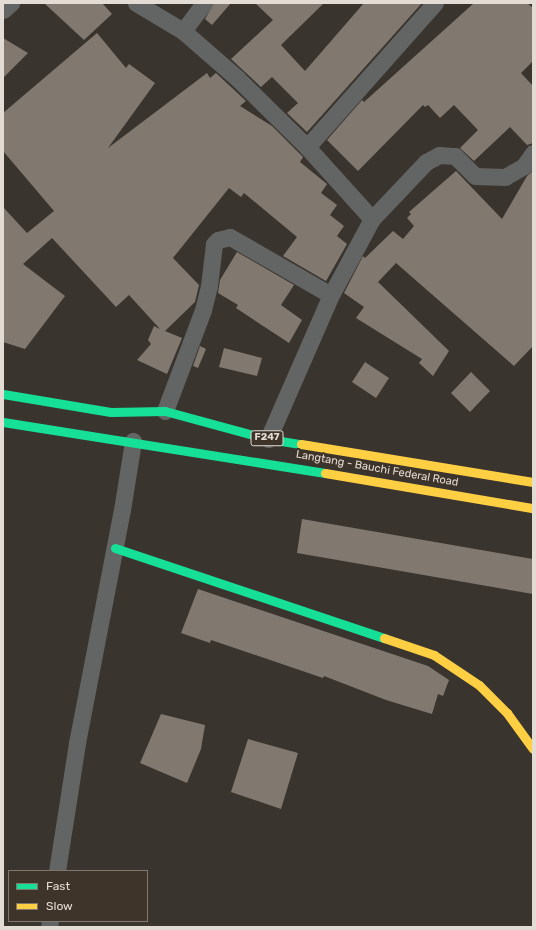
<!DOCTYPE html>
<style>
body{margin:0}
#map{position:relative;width:536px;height:930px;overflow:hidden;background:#3a342e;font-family:Rubik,sans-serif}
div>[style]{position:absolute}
.building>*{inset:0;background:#817970}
.street>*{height:17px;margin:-8.5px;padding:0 8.5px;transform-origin:8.5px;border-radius:8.5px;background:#636464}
.fast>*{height:9px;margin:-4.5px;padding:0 4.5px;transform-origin:4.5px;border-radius:4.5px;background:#16e098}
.slow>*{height:9px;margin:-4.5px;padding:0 4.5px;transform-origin:4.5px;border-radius:4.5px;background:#ffcf43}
span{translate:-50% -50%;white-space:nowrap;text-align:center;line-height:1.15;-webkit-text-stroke:4px #3f3429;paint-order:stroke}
.shield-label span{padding:1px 3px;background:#3f3429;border:1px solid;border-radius:3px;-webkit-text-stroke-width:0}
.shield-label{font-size:10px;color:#e3dcd5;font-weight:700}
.street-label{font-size:11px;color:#e3dcd5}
.frame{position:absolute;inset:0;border:4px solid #e3dcd5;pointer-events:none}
.legend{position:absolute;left:8px;top:870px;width:140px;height:52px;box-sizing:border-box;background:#3f3429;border:1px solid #81776e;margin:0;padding:5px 7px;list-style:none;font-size:12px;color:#e3dcd5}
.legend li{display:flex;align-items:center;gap:8px;height:20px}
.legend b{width:20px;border:1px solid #81776e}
</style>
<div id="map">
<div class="building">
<i style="clip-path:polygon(44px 3px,102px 3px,112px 14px,84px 40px)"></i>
<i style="clip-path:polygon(214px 3px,231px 3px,212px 25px,205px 19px)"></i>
<i style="clip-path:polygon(255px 3px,324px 3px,281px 45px,305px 71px,364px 3px,422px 3px,307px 132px,287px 113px,298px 103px,272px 77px,261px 87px,231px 59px,273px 20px)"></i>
<i style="clip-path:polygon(474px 3px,527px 3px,533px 8px,533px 61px,521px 73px,533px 86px,533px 143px,527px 145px,510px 127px,474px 161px,460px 148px,478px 130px,454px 105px,440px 118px,428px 105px,425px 107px,423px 105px,358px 171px,327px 140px,362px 100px,364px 102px)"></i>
<i style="clip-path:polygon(97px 33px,126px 68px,129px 64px,155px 83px,108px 148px,207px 73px,210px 78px,216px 73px,246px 101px,240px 106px,272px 126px,303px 157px,300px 162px,327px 184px,321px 193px,337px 205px,330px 215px,344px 226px,337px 236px,347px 244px,326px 281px,283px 256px,297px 237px,244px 193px,241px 197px,229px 188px,173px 258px,199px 285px,195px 302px,165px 331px,182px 338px,167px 374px,137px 360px,151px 344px,148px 340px,154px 326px,160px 329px,129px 295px,116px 307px,52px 238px,23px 264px,65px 296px,25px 349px,3px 342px,3px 207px,27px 233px,54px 211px,3px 151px,3px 113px)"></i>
<i style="clip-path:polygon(3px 38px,28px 53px,3px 78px)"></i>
<i style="clip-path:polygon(456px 171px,502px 219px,527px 176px,533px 171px,533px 346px,514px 366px,396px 263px,378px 282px,449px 351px,433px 376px,419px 363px,422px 359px,356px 318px,364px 307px,344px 293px,363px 256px,365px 258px,393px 231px,403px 239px,414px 226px,407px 218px,411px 214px,409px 212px)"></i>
<i style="clip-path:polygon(237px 252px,294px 285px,281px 305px,302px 320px,289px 343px,236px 308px,238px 305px,218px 293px,220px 280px)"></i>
<i style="clip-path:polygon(200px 346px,206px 349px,198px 368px,193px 366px)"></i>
<i style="clip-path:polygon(224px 348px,262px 358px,257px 376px,219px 367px)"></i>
<i style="clip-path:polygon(365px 362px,389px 378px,376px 398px,352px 382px)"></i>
<i style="clip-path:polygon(471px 372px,490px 391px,470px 412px,451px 393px)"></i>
<i style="clip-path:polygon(302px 519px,533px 559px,533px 594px,297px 553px)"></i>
<i style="clip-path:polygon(198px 589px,428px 666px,449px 680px,443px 696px,438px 694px,432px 714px,386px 700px,324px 676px,323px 678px,211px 640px,210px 643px,181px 633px)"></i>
<i style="clip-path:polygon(161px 714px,205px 725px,201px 749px,187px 783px,140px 763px)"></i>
<i style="clip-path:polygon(248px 739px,298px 753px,281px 809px,231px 792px)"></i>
</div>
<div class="street">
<i style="left:136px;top:3px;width:55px;rotate:30.8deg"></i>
<i style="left:183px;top:31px;width:72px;rotate:41deg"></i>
<i style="left:237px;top:78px;width:98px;rotate:44.6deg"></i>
<i style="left:307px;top:147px;width:97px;rotate:47.9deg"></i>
<i style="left:3px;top:10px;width:11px;rotate:-41deg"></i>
<i style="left:183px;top:31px;width:35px;rotate:-53deg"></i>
<i style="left:307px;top:147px;width:193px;rotate:-48.4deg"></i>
<i style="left:165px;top:411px;width:108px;rotate:-69.4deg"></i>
<i style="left:203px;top:310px;width:25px;rotate:-76deg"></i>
<i style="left:209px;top:286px;width:42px;rotate:-83.2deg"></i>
<i style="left:214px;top:244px;width:6px;rotate:-45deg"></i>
<i style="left:218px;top:240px;width:12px;rotate:-14deg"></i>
<i style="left:230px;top:237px;width:116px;rotate:29.9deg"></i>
<i style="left:268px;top:439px;width:157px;rotate:-66.4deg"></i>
<i style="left:331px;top:295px;width:86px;rotate:-61.7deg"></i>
<i style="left:372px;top:219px;width:79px;rotate:-46.5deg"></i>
<i style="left:426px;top:162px;width:15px;rotate:-28deg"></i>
<i style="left:439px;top:155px;width:16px;rotate:4deg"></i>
<i style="left:455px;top:156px;width:28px;rotate:45deg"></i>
<i style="left:475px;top:176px;width:30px;rotate:2deg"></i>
<i style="left:505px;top:177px;width:22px;rotate:-30deg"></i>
<i style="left:524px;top:166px;width:16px;rotate:-55deg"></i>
<i style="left:57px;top:871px;width:130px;rotate:-81.1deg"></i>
<i style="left:77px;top:743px;width:237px;rotate:-79.1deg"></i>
<i style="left:122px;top:510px;width:70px;rotate:-80.9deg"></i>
<i style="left:49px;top:927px;width:6px;rotate:-81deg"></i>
</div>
<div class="fast">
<i style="left:3px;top:394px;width:109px;rotate:9.5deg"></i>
<i style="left:111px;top:412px;width:54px;rotate:-1.1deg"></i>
<i style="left:165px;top:411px;width:107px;rotate:15.2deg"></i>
<i style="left:268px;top:439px;width:33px;rotate:9deg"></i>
<i style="left:3px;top:422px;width:326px;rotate:9deg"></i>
<i style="left:115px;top:548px;width:284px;rotate:18.5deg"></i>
</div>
<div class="slow">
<i style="left:301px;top:444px;width:235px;rotate:9.3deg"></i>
<i style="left:325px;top:473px;width:211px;rotate:9.6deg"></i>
<i style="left:384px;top:638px;width:53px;rotate:18.8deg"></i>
<i style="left:434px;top:655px;width:54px;rotate:33.7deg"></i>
<i style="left:479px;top:685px;width:40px;rotate:45deg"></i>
<i style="left:507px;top:713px;width:44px;rotate:54.2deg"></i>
</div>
<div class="shield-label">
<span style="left:267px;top:438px">F247</span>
</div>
<div class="street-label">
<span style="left:377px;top:469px;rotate:10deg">Langtang - Bauchi Federal Road</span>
</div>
<div class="frame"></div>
<ul class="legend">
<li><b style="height:5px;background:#16e098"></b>Fast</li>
<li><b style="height:5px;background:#ffcf43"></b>Slow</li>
</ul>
</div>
